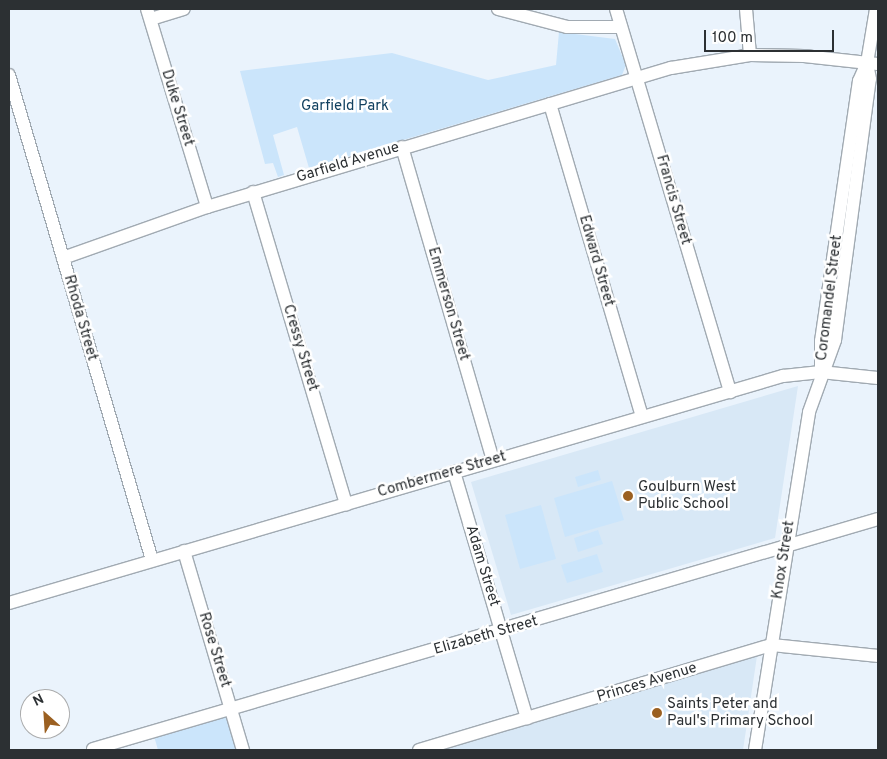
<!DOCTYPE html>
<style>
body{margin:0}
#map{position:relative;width:887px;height:759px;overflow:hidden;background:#eaf3fc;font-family:Overpass,sans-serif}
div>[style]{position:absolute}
.built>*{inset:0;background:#d8e8f6}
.green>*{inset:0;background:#cbe5fb}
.roads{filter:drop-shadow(1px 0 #a1aab2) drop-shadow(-1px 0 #a1aab2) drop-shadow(0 1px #a1aab2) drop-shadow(0 -1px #a1aab2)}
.minor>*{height:12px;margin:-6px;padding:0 6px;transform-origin:6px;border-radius:6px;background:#fff}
.dots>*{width:14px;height:14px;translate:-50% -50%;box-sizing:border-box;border:2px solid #fff;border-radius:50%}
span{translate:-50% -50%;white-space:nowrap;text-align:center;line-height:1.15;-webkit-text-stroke:5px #fff;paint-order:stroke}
.park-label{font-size:15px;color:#11405f}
.street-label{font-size:15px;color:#2c3033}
.poi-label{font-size:15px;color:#2c3033}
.left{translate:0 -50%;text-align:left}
.frame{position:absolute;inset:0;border:10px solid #2c3033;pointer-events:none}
.north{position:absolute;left:20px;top:689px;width:50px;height:50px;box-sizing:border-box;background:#fff;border:1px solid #abacad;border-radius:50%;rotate:334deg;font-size:14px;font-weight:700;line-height:20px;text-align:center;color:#2c3033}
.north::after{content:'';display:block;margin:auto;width:18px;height:22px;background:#9b6021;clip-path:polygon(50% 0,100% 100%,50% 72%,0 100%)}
.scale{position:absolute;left:704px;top:30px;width:130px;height:22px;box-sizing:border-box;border:2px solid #2c3033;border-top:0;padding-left:6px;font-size:15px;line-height:18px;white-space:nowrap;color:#2c3033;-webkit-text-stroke:4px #fff;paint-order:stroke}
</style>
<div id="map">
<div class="built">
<i style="clip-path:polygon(798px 386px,775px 538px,511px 615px,471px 482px)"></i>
<i style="clip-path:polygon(757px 656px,743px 750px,440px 750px,735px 663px)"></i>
</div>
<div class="green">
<i style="clip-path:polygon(559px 32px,615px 39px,626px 65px,622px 75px,309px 168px,297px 127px,273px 135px,284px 175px,278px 177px,273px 163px,265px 164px,240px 71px,392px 53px,488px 80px,556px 65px)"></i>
<i style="clip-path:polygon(598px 470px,601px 480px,578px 487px,575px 477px)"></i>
<i style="clip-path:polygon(612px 481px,624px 520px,565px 537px,554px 498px)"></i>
<i style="clip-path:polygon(541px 505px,556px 559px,520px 569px,505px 515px)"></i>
<i style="clip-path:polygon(598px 530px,603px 544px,578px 552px,574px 538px)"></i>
<i style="clip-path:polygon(597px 554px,603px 572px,567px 583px,561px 565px)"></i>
<i style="clip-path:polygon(221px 717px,227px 718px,239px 750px,158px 750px,154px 736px)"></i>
</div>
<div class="roads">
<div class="minor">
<i style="left:147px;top:9px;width:207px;rotate:73.1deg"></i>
<i style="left:498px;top:9px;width:71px;rotate:14.6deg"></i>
<i style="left:567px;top:27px;width:54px"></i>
<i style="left:616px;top:9px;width:400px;rotate:73.4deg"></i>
<i style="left:746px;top:9px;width:46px;rotate:85deg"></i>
<i style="left:151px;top:19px;width:34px;rotate:-17deg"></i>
<i style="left:9px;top:75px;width:506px;rotate:73.57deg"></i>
<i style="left:550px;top:104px;width:326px;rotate:73.6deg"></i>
<i style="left:402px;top:147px;width:326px;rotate:73.8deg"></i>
<i style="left:253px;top:192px;width:326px;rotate:73.4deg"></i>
<i style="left:63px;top:258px;width:153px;rotate:-19.5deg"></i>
<i style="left:207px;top:207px;width:484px;rotate:-16.7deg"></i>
<i style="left:671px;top:68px;width:80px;rotate:-9.3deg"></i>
<i style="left:750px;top:55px;width:54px;rotate:1.1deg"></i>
<i style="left:804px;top:56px;width:74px;rotate:6.2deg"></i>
<i style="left:821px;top:367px;width:26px;rotate:-90deg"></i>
<i style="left:821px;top:341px;width:263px;rotate:-81.7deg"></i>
<i style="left:859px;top:81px;width:20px;rotate:-66deg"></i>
<i style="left:867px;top:63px;width:55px;rotate:-80.5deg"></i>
<i style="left:454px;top:472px;width:257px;rotate:73.5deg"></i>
<i style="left:184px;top:551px;width:208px;rotate:73.5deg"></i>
<i style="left:9px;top:603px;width:807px;rotate:-16.35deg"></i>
<i style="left:783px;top:376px;width:38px;rotate:-6deg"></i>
<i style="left:821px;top:372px;width:57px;rotate:6deg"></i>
<i style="left:93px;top:749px;width:818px;rotate:-16.33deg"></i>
<i style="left:419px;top:750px;width:368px;rotate:-16.6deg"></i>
<i style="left:772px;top:645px;width:107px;rotate:5.9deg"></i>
<i style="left:755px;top:750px;width:342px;rotate:-80.9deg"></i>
<i style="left:809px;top:412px;width:77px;rotate:-70.1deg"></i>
<i style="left:835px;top:340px;width:263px;rotate:-82.4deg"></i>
<i style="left:870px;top:79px;width:16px;rotate:-101deg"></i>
</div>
</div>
<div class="dots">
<i style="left:628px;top:496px;background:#9b6021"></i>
<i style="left:657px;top:713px;background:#9b6021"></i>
</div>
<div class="park-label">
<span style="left:345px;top:107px">Garfield Park</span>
</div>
<div class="street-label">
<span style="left:177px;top:108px;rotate:73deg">Duke Street</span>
<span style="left:348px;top:163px;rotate:-17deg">Garfield Avenue</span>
<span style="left:673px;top:200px;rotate:74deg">Francis Street</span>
<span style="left:596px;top:261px;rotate:74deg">Edward Street</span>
<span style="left:830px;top:298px;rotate:-83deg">Coromandel Street</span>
<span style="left:448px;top:304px;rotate:74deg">Emmerson Street</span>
<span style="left:80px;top:318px;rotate:74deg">Rhoda Street</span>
<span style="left:300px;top:348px;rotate:73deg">Cressy Street</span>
<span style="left:442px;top:475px;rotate:-16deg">Combermere Street</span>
<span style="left:784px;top:560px;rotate:-81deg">Knox Street</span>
<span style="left:482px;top:566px;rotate:73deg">Adam Street</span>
<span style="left:486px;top:636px;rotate:-16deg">Elizabeth Street</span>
<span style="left:214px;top:650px;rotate:73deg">Rose Street</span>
<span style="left:647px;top:683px;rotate:-17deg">Princes Avenue</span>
</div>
<div class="poi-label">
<span class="left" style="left:638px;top:496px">Goulburn West<br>Public School</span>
<span class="left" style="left:667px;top:713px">Saints Peter and<br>Paul's Primary School</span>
</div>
<div class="frame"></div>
<div class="north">N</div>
<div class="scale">100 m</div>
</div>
